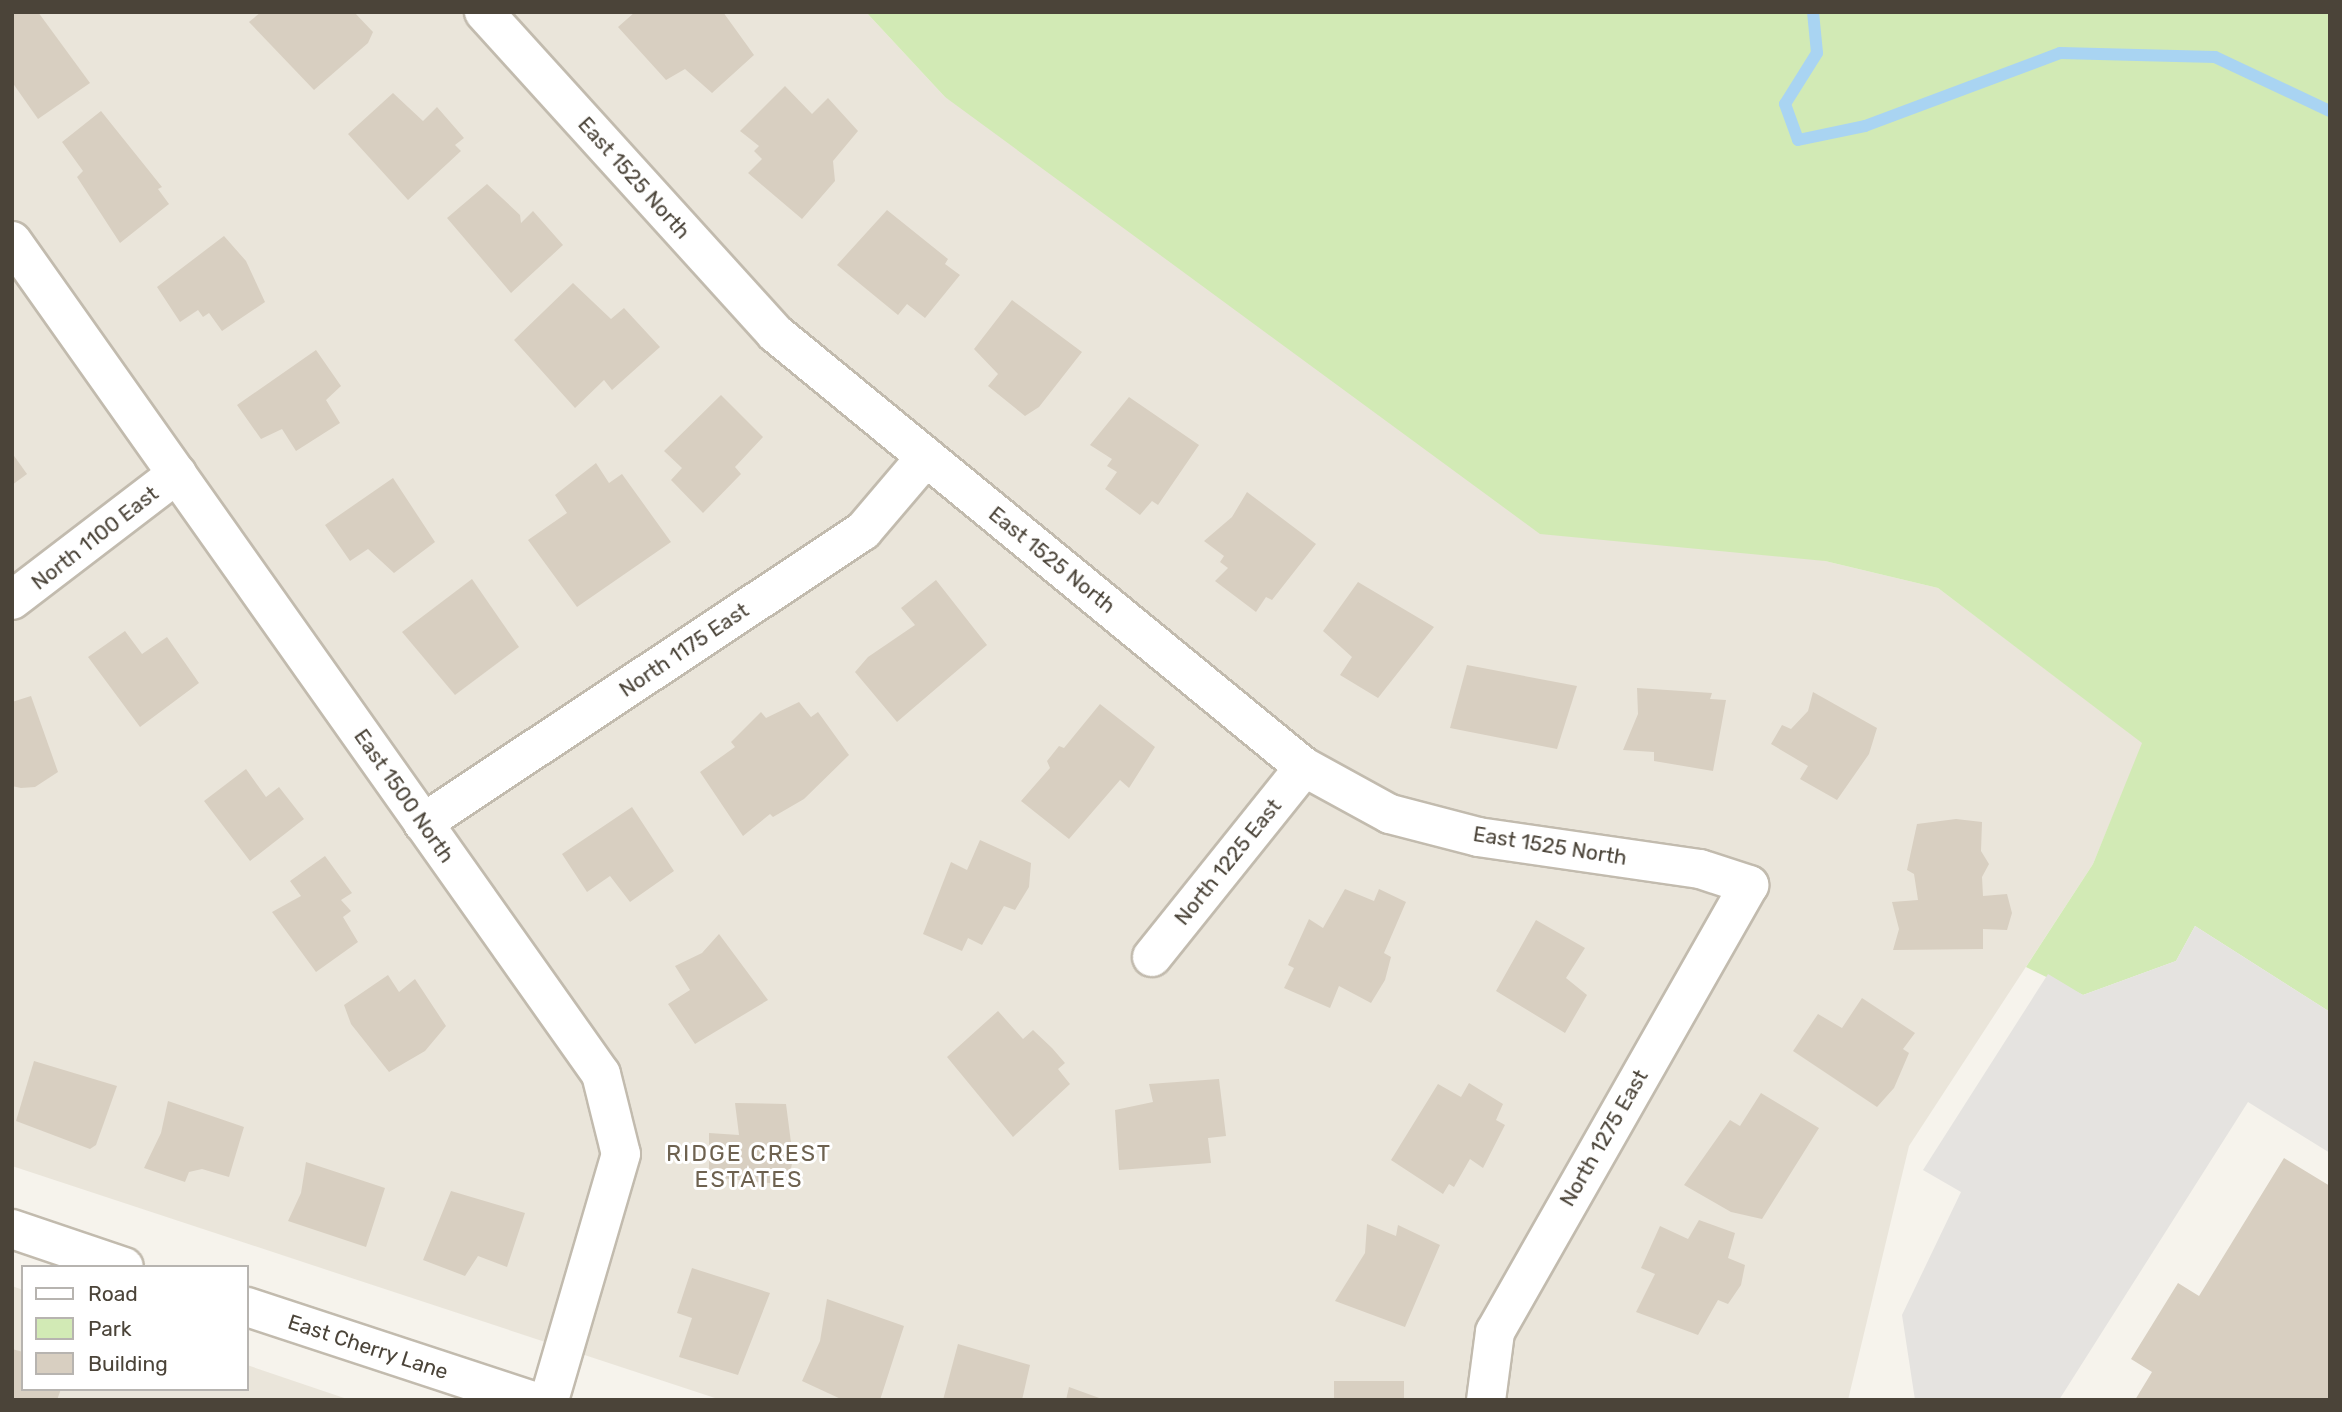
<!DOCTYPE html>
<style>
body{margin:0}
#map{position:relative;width:2342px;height:1412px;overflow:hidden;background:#f6f3ec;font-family:Rubik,sans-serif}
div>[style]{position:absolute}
.residential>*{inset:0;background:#eae5da}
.green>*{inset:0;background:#d2eab5}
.parking>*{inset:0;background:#e5e3e0}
.stream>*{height:12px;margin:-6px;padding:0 6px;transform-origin:6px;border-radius:6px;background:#a9d4f2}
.building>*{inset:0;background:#d8cfc1}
.roads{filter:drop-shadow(2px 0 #c2bbae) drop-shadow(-2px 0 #c2bbae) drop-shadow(0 2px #c2bbae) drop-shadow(0 -2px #c2bbae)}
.minor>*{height:38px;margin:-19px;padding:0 19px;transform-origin:19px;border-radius:19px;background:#fff}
span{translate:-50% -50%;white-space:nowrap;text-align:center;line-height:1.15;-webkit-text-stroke:6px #fff;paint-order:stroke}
.street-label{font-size:21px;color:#4b4439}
.neighbourhood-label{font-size:23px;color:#6e6250;letter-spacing:2px}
.frame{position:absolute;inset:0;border:14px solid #4b4439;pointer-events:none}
.legend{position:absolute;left:21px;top:1265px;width:228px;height:126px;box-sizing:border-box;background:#fff;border:2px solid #b7b4b0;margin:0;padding:9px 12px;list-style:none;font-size:21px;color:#4b4439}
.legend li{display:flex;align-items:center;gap:14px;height:35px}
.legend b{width:35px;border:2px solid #b7b4b0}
</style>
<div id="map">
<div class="residential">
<i style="clip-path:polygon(12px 12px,866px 12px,945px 97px,1825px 561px,1938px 588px,2143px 743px,2093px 864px,1909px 1146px,1848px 1400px,721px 1400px,12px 1166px)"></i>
<i style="clip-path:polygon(12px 1286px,23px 1290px,23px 1389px,247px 1389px,247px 1365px,350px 1400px,12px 1400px)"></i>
</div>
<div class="green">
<i style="clip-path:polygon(866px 12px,2330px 12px,2330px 1012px,2195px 926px,2176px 961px,2083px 995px,2026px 967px,2093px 864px,2142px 743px,1938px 588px,1825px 561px,1540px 534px,945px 97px)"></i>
</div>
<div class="parking">
<i style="clip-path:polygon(2195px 926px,2330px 1012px,2330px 1153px,2248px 1102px,2059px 1400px,1915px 1400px,1902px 1315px,1961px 1192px,1923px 1170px,2048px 974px,2083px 995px,2176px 961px)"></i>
</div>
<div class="stream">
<i style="left:1813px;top:12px;width:41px;rotate:84.4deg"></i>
<i style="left:1817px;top:53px;width:60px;rotate:122.1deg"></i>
<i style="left:1785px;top:104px;width:38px;rotate:70deg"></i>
<i style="left:1798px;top:140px;width:68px;rotate:-11.8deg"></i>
<i style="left:1865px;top:126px;width:208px;rotate:-20.5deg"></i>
<i style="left:2060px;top:53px;width:155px;rotate:1.5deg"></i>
<i style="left:2215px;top:57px;width:127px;rotate:25.2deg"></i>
</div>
<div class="building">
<i style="clip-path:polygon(12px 12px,38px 12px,90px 83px,38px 119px,12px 82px)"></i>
<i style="clip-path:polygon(261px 12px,354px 12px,373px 32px,368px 43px,314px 90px,249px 22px)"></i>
<i style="clip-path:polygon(635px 12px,723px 12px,754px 55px,712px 93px,685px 69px,666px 80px,618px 27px)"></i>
<i style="clip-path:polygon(785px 86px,812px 114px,828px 98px,858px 131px,833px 161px,835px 181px,802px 219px,748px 173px,762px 159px,754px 151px,759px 146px,740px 131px)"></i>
<i style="clip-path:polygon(393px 93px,423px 121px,437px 107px,464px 138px,455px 145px,461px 151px,408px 200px,348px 134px)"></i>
<i style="clip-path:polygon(101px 111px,162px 187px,158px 189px,169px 204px,120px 243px,77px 177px,83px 171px,62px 142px)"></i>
<i style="clip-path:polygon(487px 184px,520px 215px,521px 223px,533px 211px,563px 245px,511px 293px,447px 218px)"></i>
<i style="clip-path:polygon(887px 210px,948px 259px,945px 264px,960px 275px,925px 318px,907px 304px,898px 315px,837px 265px)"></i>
<i style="clip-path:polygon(224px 236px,246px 261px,265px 302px,222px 331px,209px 313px,203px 317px,198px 310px,180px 322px,157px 287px)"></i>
<i style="clip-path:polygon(573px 283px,611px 319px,624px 308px,660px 347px,612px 390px,604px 380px,575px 408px,514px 340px)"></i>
<i style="clip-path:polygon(1012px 300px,1082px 352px,1039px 407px,1025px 416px,988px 386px,998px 374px,974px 349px)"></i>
<i style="clip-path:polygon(316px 350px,341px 386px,326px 400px,340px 423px,296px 451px,282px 429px,261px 439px,237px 405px)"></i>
<i style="clip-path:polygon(721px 395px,763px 437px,735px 467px,741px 474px,703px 513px,671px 480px,682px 468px,664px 451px)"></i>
<i style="clip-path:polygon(1129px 397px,1199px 445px,1158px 505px,1152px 501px,1140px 515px,1105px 489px,1117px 472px,1107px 466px,1112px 459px,1090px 445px)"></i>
<i style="clip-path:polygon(12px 453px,27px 474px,12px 485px)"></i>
<i style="clip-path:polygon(596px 463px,609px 483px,622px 474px,671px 542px,577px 607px,528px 540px,567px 513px,555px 495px)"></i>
<i style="clip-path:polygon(393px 478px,435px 542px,394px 573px,368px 549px,350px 561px,325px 525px)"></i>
<i style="clip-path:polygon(1247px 492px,1316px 544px,1272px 600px,1266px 597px,1256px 612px,1215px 581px,1228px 568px,1220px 562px,1224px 556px,1204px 541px,1232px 517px)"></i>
<i style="clip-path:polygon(472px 579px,519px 647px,455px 695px,402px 632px)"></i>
<i style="clip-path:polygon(936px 580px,987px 645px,897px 722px,855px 672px,868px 657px,915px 625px,901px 608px)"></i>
<i style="clip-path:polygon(1358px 582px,1434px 627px,1378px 698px,1340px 675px,1352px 657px,1323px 631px)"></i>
<i style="clip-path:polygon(125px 631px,142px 654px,167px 637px,199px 683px,140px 727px,88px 657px)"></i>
<i style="clip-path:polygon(1467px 665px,1577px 686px,1557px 749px,1450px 728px)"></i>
<i style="clip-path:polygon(1637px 688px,1712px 693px,1710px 699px,1726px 700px,1713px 771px,1654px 761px,1654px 752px,1623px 750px,1638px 714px)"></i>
<i style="clip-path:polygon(1813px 692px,1877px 728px,1869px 754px,1837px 800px,1800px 779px,1808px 766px,1771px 744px,1782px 725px,1791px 729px,1808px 711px)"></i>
<i style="clip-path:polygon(31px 696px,58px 772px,35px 787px,21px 788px,12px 786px,12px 702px)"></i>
<i style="clip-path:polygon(799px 702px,811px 717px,818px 712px,849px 755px,804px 799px,773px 817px,770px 814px,743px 836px,700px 772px,735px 747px,731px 742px,761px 712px,766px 718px)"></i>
<i style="clip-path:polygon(1100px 704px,1155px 747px,1129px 788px,1120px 780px,1069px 839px,1021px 801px,1050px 768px,1047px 761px,1059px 746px,1064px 748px)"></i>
<i style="clip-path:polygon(246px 769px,266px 797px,279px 787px,304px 819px,250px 861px,204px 801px)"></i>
<i style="clip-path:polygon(632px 807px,674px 871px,630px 902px,610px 876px,587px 892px,562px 854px)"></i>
<i style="clip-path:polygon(1956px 819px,1982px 822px,1981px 851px,1989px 864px,1982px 877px,1983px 896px,2007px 894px,2012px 913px,2007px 930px,1983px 929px,1983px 949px,1893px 950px,1899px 929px,1892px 902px,1918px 900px,1914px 874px,1907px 870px,1917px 824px)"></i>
<i style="clip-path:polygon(980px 840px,1031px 863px,1029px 887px,1015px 910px,1004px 906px,982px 945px,968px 938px,962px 951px,923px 934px,951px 862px,967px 870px)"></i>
<i style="clip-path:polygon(325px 856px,352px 893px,341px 900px,351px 911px,343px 917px,358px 942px,316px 972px,272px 912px,301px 896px,290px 881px)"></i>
<i style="clip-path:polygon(1345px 889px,1374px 901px,1379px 889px,1406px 902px,1384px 953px,1391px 957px,1385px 980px,1371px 1003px,1339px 986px,1330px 1008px,1284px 988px,1294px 968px,1288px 965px,1309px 919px,1323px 928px)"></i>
<i style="clip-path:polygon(1536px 920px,1585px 948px,1566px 978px,1587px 995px,1565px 1033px,1496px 991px)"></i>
<i style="clip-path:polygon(719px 934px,768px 1000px,695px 1044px,668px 1004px,690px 990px,675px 966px,702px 953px)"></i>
<i style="clip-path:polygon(388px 975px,399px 992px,415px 979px,446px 1026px,425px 1051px,389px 1072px,351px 1024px,344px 1005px)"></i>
<i style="clip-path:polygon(1862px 998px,1915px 1033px,1903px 1049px,1909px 1053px,1894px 1088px,1877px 1107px,1793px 1051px,1818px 1014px,1842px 1028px)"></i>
<i style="clip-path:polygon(998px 1011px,1023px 1039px,1033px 1030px,1052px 1048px,1065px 1063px,1058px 1069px,1070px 1084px,1013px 1137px,947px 1057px)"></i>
<i style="clip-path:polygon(34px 1061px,117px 1086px,96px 1145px,90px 1149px,16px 1121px)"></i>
<i style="clip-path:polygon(1219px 1079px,1226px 1136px,1208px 1138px,1211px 1163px,1119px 1170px,1115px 1110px,1153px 1102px,1149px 1084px)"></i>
<i style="clip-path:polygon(1469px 1083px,1503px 1104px,1496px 1120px,1505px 1125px,1483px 1168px,1470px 1159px,1454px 1187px,1449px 1184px,1443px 1194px,1391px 1160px,1438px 1084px,1461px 1097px)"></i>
<i style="clip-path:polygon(1761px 1093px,1819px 1128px,1762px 1219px,1731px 1212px,1684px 1185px,1730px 1120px,1740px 1126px)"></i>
<i style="clip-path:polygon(168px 1101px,244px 1127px,229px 1177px,202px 1169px,189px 1172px,185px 1182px,144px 1168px,161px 1133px)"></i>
<i style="clip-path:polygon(735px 1103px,786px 1104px,793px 1158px,788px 1185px,709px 1177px,709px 1133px,739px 1135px)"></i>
<i style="clip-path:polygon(2284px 1158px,2330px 1186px,2330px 1400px,2135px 1400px,2152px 1372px,2131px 1359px,2178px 1283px,2199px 1296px)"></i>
<i style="clip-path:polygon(306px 1162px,385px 1188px,366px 1247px,288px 1221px,301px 1193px)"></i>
<i style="clip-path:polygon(451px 1191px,525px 1213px,507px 1267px,478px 1256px,465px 1276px,423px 1260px)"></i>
<i style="clip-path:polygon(1699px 1220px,1735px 1233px,1728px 1258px,1745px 1265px,1741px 1285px,1728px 1304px,1718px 1300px,1698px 1335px,1636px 1312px,1655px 1274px,1641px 1268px,1660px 1226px,1688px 1239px)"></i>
<i style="clip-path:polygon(1367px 1224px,1396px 1236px,1398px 1225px,1440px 1245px,1405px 1327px,1335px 1301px,1365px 1253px)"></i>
<i style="clip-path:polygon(692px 1268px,770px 1293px,738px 1375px,679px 1357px,692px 1318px,677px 1313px)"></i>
<i style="clip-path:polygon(827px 1299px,904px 1326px,880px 1400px,843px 1400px,802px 1381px,820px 1341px)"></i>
<i style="clip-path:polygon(958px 1344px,1030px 1365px,1022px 1400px,943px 1400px)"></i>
<i style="clip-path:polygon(12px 1349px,23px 1352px,23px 1389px,61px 1389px,57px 1400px,12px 1400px)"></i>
<i style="clip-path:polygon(1334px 1381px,1404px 1381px,1404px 1400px,1334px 1400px)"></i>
<i style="clip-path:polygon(1069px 1387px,1102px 1399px,1102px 1400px,1066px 1400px)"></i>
</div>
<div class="roads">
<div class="minor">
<i style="left:484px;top:12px;width:433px;rotate:47.8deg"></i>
<i style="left:775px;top:333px;width:684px;rotate:39.37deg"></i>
<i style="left:1304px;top:767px;width:98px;rotate:28.7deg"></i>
<i style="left:1390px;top:814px;width:91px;rotate:14.6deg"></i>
<i style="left:1478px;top:837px;width:224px;rotate:8.2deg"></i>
<i style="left:1700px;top:869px;width:52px;rotate:18.1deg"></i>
<i style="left:1749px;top:885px;width:514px;rotate:119.61deg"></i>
<i style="left:1495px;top:1332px;width:69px;rotate:97.5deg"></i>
<i style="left:12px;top:241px;width:1020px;rotate:54.74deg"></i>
<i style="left:601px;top:1074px;width:82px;rotate:76deg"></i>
<i style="left:621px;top:1154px;width:256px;rotate:106.3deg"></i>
<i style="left:12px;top:600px;width:208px;rotate:-37.4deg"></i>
<i style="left:423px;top:823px;width:528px;rotate:-33.57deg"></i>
<i style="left:863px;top:531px;width:97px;rotate:-49.6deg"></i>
<i style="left:1152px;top:957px;width:243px;rotate:-51.3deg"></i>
<i style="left:12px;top:1229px;width:118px;rotate:18.7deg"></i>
<i style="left:247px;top:1307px;width:298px;rotate:18.2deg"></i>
</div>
</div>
<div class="street-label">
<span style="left:634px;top:178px;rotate:48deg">East 1525 North</span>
<span style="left:95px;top:538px;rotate:-38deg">North 1100 East</span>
<span style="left:1052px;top:560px;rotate:39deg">East 1525 North</span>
<span style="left:684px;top:650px;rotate:-34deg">North 1175 East</span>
<span style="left:404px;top:796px;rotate:55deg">East 1500 North</span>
<span style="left:1550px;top:846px;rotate:9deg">East 1525 North</span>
<span style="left:1228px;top:862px;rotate:-51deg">North 1225 East</span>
<span style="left:1604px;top:1138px;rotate:-60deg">North 1275 East</span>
<span style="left:368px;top:1347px;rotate:18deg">East Cherry Lane</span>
</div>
<div class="neighbourhood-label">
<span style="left:749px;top:1166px">RIDGE CREST<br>ESTATES</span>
</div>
<div class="frame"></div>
<ul class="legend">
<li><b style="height:9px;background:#fff"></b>Road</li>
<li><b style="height:19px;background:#d2eab5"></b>Park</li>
<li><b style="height:19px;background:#d8cfc1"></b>Building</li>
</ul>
</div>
